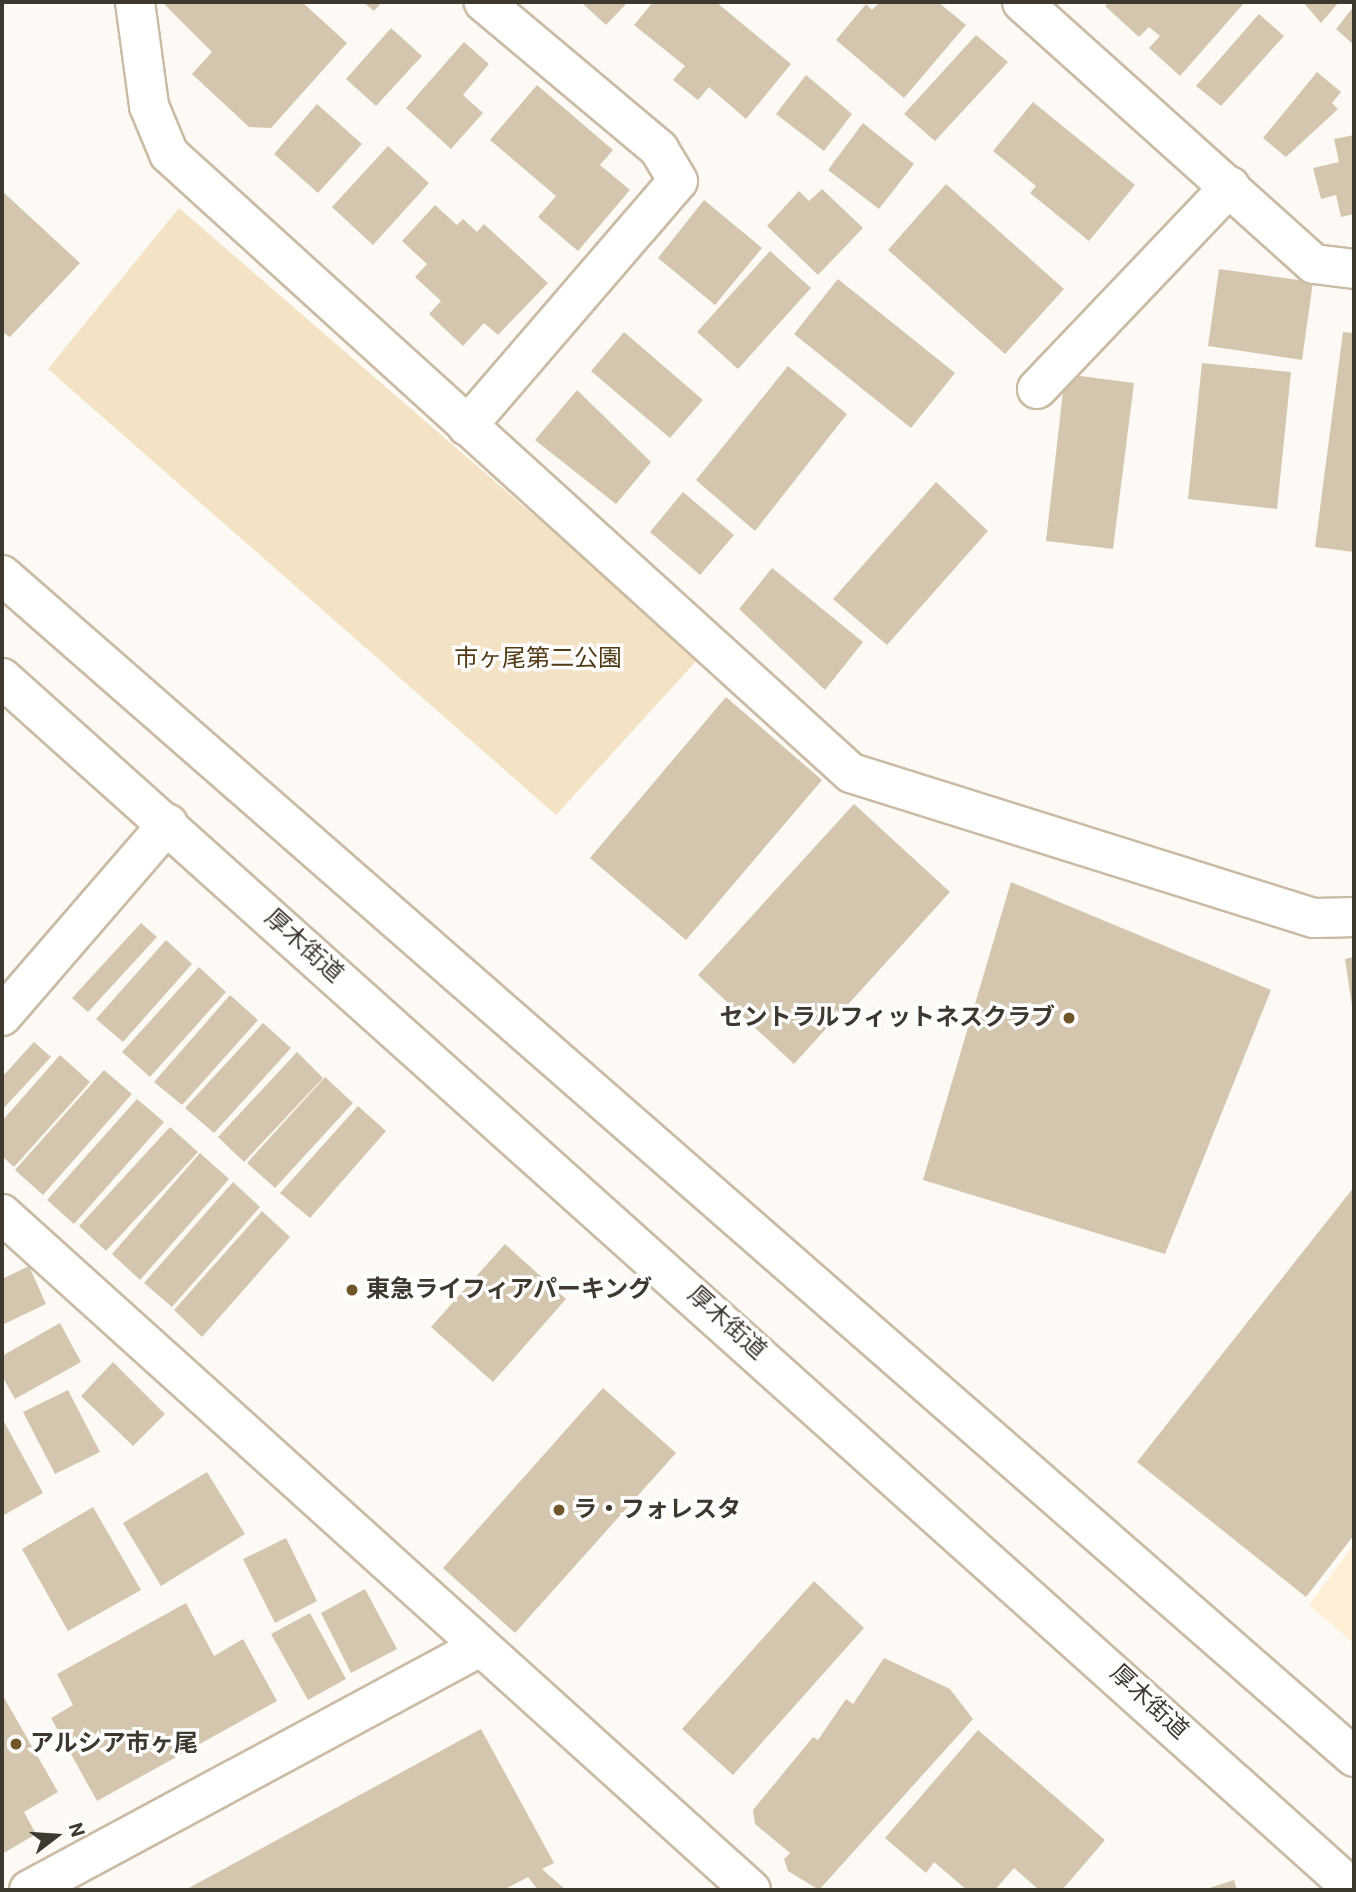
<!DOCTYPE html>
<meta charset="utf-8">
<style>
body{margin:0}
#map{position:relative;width:1356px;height:1892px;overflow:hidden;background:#fdfaf5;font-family:Roboto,"Noto Sans JP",sans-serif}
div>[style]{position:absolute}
.built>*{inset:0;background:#feefd6}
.green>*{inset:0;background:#f4e2c4}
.building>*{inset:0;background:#d4c6ae}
.roads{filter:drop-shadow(2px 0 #cabba4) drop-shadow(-2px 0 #cabba4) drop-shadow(0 2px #cabba4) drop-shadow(0 -2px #cabba4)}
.minor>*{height:38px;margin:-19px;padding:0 19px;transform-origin:19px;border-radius:19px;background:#fff}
.highway>*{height:38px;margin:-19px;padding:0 19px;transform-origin:19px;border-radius:19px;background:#fff}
.dots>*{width:19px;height:19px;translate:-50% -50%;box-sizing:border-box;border:4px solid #fff;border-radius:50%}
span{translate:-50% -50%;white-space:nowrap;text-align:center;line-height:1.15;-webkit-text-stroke:7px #fff;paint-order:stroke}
.park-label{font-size:24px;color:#503b14}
.street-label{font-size:24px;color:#3e392f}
.poi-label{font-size:24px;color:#3e392f;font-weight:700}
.right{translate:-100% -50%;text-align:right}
.left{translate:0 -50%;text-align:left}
.frame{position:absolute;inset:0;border:4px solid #3e392f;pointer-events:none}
.north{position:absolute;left:21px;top:1801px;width:70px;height:70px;-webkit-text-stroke:5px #fff;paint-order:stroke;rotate:73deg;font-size:19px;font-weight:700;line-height:28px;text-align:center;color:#3e392f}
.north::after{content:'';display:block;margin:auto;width:24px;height:32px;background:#3e392f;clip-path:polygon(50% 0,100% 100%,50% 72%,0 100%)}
</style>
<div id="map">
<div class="built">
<i style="clip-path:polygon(1354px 1544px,1354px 1644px,1309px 1605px)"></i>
</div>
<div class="green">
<i style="clip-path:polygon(179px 208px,699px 658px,556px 815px,48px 369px)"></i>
</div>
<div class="building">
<i style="clip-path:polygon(162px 2px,302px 2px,347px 43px,271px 128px,249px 127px,192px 74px,212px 52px)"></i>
<i style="clip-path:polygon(363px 2px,382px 2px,374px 11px)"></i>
<i style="clip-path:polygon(581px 2px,628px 2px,606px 25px)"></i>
<i style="clip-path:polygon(653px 2px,716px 2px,791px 64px,746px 119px,709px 87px,698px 100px,673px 80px,685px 66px,634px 25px)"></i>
<i style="clip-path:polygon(880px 2px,938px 2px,966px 25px,904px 98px,836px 40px,866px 4px,872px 10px)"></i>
<i style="clip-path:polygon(1109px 2px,1245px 2px,1180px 76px,1149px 48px,1160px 36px,1149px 27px,1139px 37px,1105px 6px)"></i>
<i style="clip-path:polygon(1303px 2px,1339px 2px,1321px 23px)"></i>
<i style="clip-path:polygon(1354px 6px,1354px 45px,1336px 29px)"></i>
<i style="clip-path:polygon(1259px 14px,1284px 36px,1221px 106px,1196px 86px)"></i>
<i style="clip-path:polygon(391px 28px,422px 56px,376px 106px,346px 79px)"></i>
<i style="clip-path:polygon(976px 35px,1008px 62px,935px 141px,904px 114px)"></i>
<i style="clip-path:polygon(464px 42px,489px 64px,463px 95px,483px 113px,451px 149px,406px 108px)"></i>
<i style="clip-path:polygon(1317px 72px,1341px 92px,1332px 103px,1338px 109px,1286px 157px,1263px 138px)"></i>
<i style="clip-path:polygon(806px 75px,852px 114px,824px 151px,776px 114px)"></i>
<i style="clip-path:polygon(537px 85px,613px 150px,600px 165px,630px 190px,578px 251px,538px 217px,556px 196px,490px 140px)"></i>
<i style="clip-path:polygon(1033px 102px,1135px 185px,1089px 241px,1030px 193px,1036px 186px,993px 151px)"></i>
<i style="clip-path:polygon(317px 104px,362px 144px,318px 193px,274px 154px)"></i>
<i style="clip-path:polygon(863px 123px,914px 164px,879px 209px,828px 170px)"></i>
<i style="clip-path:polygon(1354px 135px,1354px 214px,1341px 217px,1336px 195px,1321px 199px,1313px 168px,1339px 162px,1334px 139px)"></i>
<i style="clip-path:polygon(388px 146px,429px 183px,373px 245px,332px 207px)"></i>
<i style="clip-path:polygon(946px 184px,1064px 289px,1005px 354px,888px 250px)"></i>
<i style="clip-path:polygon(822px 189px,863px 228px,818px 275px,767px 226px,799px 191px,809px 201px)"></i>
<i style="clip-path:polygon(2px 191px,80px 263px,10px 337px,2px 332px)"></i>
<i style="clip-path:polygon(704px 200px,762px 248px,715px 305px,658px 258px)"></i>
<i style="clip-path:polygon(435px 205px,457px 225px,463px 219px,477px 232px,484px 224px,548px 283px,498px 335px,484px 323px,463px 346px,429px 314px,441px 301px,415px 277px,427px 264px,402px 241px)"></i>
<i style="clip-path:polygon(770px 251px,811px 288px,738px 369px,697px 332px)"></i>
<i style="clip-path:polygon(1219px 269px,1313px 282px,1302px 360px,1208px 346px)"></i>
<i style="clip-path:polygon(838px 279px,955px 373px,911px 428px,794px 334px)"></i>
<i style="clip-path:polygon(624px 332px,703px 400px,670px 438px,591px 371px)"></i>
<i style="clip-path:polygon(1343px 332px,1354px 333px,1354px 552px,1315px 547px)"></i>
<i style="clip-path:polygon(1202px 363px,1291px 372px,1277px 509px,1188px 499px)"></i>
<i style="clip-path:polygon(788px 366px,847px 414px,755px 531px,696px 480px)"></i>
<i style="clip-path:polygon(1065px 374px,1134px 383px,1113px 549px,1046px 541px)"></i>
<i style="clip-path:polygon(577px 390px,651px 462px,616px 504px,535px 440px)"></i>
<i style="clip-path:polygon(936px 482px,988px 531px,887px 645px,833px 599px)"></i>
<i style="clip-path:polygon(683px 492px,734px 535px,700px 575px,650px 532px)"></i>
<i style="clip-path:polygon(772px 568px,863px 642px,825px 690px,739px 609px)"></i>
<i style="clip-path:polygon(726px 697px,822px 780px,686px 940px,590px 858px)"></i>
<i style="clip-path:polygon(854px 804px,950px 892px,794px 1064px,698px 975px)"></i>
<i style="clip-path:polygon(1011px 882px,1271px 990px,1165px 1254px,923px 1180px)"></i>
<i style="clip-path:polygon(141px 923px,157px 937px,88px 1012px,72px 998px)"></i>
<i style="clip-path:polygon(166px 940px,192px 964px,123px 1042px,96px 1019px)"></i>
<i style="clip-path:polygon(1354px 957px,1354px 1012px,1353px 1012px,1345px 959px)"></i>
<i style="clip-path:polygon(199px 967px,226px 992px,150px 1077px,122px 1052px)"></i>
<i style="clip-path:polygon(230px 995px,258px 1020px,182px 1105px,154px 1082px)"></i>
<i style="clip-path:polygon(263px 1023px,291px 1048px,214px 1133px,185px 1108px)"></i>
<i style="clip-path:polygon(34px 1042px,51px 1057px,2px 1110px,2px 1077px)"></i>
<i style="clip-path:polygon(297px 1052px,323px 1078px,244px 1162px,218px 1137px)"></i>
<i style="clip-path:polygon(60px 1055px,90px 1082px,14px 1167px,2px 1156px,2px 1121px)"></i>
<i style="clip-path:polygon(104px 1070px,132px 1094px,43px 1195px,15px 1170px)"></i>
<i style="clip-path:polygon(325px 1077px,353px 1103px,275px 1188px,247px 1163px)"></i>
<i style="clip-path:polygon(137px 1099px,164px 1122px,74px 1224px,47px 1200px)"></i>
<i style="clip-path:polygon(358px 1106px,386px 1131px,310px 1218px,280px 1193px)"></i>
<i style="clip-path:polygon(170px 1127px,198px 1152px,106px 1251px,79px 1226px)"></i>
<i style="clip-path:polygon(200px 1153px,229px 1179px,140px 1280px,112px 1254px)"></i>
<i style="clip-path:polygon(233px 1182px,260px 1207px,172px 1307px,144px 1283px)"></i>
<i style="clip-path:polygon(1354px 1187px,1354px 1535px,1306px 1597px,1137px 1462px)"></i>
<i style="clip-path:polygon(262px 1211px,290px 1237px,202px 1337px,174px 1310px)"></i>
<i style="clip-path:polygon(505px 1244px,566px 1299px,493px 1382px,431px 1327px)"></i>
<i style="clip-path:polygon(29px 1266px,46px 1304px,2px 1325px,2px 1279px)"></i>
<i style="clip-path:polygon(60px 1323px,81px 1362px,15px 1399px,2px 1376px,2px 1356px)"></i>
<i style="clip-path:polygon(113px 1362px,165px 1414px,133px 1446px,81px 1396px)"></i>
<i style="clip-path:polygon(603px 1388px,676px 1453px,515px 1633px,443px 1568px)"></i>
<i style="clip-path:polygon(68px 1390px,100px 1452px,55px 1474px,23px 1412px)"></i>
<i style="clip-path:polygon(2px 1418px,43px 1493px,2px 1516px)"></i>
<i style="clip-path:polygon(207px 1472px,245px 1534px,161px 1586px,123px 1523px)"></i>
<i style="clip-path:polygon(93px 1507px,141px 1590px,68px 1631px,22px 1549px)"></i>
<i style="clip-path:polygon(286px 1538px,317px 1601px,275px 1623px,243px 1559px)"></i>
<i style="clip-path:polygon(814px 1581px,864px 1628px,733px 1775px,682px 1729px)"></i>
<i style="clip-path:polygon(365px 1589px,397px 1649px,351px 1673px,321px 1613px)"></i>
<i style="clip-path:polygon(186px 1603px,214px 1656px,243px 1639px,277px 1701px,97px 1801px,51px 1718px,73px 1705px,57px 1674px)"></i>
<i style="clip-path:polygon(310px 1613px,346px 1679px,308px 1700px,271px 1634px)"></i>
<i style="clip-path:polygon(884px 1658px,950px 1689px,973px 1719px,819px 1890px,788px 1871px,784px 1859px,790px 1853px,755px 1824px,753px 1810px,813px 1737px,818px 1740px,846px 1699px,853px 1704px)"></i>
<i style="clip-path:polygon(2px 1694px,58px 1792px,24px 1812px,36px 1834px,2px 1854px)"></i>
<i style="clip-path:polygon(481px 1729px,554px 1863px,542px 1869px,566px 1890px,538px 1890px,528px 1877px,503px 1890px,185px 1890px)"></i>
<i style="clip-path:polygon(978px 1730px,1105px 1840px,1062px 1890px,1039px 1890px,1014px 1868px,995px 1890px,967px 1890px,934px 1862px,926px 1873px,885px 1838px)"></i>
<i style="clip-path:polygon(1234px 1880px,1237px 1890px,1203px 1890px)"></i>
</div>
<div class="roads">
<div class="minor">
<i style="left:135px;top:2px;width:105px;rotate:82.3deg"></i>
<i style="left:149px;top:106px;width:52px;rotate:67.4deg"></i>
<i style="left:169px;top:154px;width:921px;rotate:42.23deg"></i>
<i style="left:851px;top:773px;width:485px;rotate:17.4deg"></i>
<i style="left:1314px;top:918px;width:40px;rotate:-1.4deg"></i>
<i style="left:1022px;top:2px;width:392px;rotate:41.9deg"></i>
<i style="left:1314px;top:264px;width:40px;rotate:7.1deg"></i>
<i style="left:1037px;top:389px;width:280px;rotate:-46.4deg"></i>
<i style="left:467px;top:426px;width:323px;rotate:-49.3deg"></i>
<i style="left:678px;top:181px;width:37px;rotate:-121deg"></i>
<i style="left:659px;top:149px;width:229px;rotate:-140deg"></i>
<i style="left:2px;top:1016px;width:254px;rotate:-49.2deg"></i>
<i style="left:2px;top:1214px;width:1009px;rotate:42.07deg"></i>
<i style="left:29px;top:1890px;width:512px;rotate:-28.32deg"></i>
</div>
<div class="highway">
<i style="left:2px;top:575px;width:1796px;rotate:41.16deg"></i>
<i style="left:2px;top:678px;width:1816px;rotate:41.87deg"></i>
</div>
</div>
<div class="dots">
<i style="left:1069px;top:1018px;background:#705628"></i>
<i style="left:352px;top:1290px;background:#705628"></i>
<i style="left:559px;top:1510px;background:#705628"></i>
<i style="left:16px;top:1744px;background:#705628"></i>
</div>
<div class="park-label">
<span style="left:538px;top:659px">市ヶ尾第二公園</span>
</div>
<div class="street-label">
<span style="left:304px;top:946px;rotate:42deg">厚木街道</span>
<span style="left:727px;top:1323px;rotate:42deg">厚木街道</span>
<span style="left:1149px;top:1702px;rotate:43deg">厚木街道</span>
</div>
<div class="poi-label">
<span class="right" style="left:1055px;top:1018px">セントラルフィットネスクラブ</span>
<span class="left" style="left:366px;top:1290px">東急ライフィアパーキング</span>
<span class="left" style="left:573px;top:1510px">ラ・フォレスタ</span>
<span class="left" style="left:30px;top:1744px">アルシア市ヶ尾</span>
</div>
<div class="frame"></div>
<div class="north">N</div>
</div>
